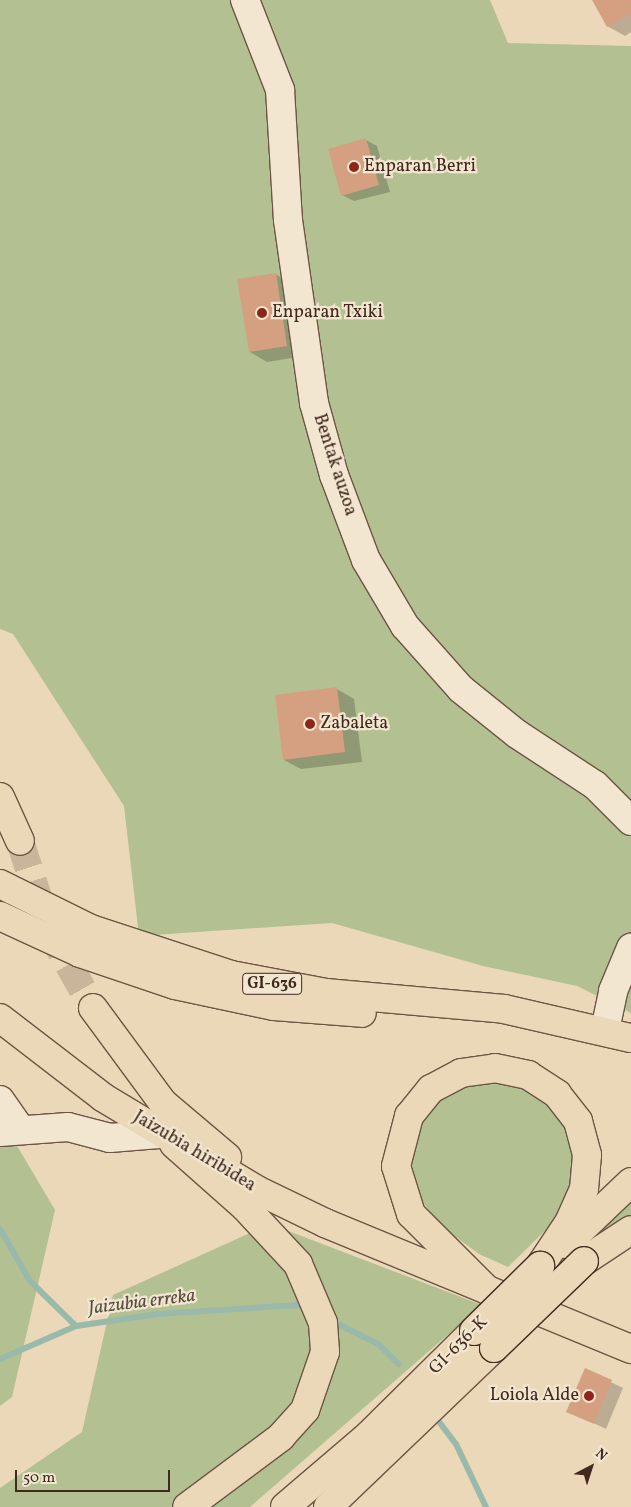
<!DOCTYPE html>
<style>
body{margin:0}
#map{position:relative;width:631px;height:1507px;overflow:hidden;background:#ebd8b8;font-family:Vollkorn,serif}
div>[style]{position:absolute}
.green>*{inset:0;background:#b3c092}
.shadow>*{inset:0;background:#0003}
.stream>*{height:6px;margin:-3px;padding:0 3px;transform-origin:3px;border-radius:3px;background:#99baab}
.building>*{inset:0;background:#d5a082}
.major-tunnel>*{height:28px;margin-top:-14px;transform-origin:0;background:repeating-linear-gradient(90deg,#c9b599 0 28px,transparent 0 42px)}
.roads{filter:drop-shadow(1px 0 #6c5544) drop-shadow(-1px 0 #6c5544) drop-shadow(0 1px #6c5544) drop-shadow(0 -1px #6c5544)}
.minor>*{height:28px;margin:-14px;padding:0 14px;transform-origin:14px;border-radius:14px;background:#f2e6d1}
.major>*{height:28px;margin:-14px;padding:0 14px;transform-origin:14px;border-radius:14px;background:#ebd8b8}
.highway>*{height:28px;margin:-14px;padding:0 14px;transform-origin:14px;border-radius:14px;background:#ebd8b8}
.bridges{filter:drop-shadow(1px 0 #42291d) drop-shadow(-1px 0 #42291d) drop-shadow(0 1px #42291d) drop-shadow(0 -1px #42291d)}
.highway-bridge>*{height:28px;margin:-14px;padding:0 14px;transform-origin:14px;border-radius:14px;background:#ebd8b8}
.dots>*{width:14px;height:14px;translate:-50% -50%;box-sizing:border-box;border:2px solid #f2e6d1;border-radius:50%}
span{translate:-50% -50%;white-space:nowrap;text-align:center;line-height:1.15;-webkit-text-stroke:4.5px #f2e6d1;paint-order:stroke}
.shield-label span{padding:1px 4px;background:#f2e6d1;border:1px solid;border-radius:4px;-webkit-text-stroke-width:0}
.shield-label{font-size:16px;color:#42291d;font-weight:700}
.poi-label{font-size:18px;color:#42291d}
.left{translate:0 -50%;text-align:left}
.right{translate:-100% -50%;text-align:right}
.street-label{font-size:18px;color:#42291d}
.water-label{font-size:19px;color:#584d40;font-style:italic}
.north{position:absolute;left:566px;top:1442px;width:50px;height:50px;-webkit-text-stroke:4px #f2e6d1;paint-order:stroke;rotate:40deg;font-size:14px;font-weight:700;line-height:20px;text-align:center;color:#42291d}
.north::after{content:'';display:block;margin:auto;width:18px;height:22px;background:#42291d;clip-path:polygon(50% 0,100% 100%,50% 72%,0 100%)}
.scale{position:absolute;left:15px;top:1470px;width:155px;height:22px;box-sizing:border-box;border:2px solid #42291d;border-top:0;padding-left:6px;font-size:15px;line-height:18px;white-space:nowrap;color:#42291d;-webkit-text-stroke:4px #f2e6d1;paint-order:stroke}
</style>
<div id="map">
<div class="green">
<i style="clip-path:polygon(0 0,490px 0,508px 43px,631px 46px,631px 1013px,577px 986px,483px 966px,332px 923px,139px 936px,124px 806px,13px 634px,0 629px)"></i>
<i style="clip-path:polygon(508px 1083px,539px 1094px,562px 1116px,573px 1152px,575px 1183px,557px 1219px,508px 1267px,479px 1254px,445px 1229px,422px 1202px,412px 1165px,411px 1139px,423px 1115px,448px 1093px,475px 1084px)"></i>
<i style="clip-path:polygon(0 1117px,55px 1210px,12px 1397px,0 1406px)"></i>
<i style="clip-path:polygon(631px 1200px,631px 1220px,575px 1255px,590px 1236px)"></i>
<i style="clip-path:polygon(270px 1224px,482px 1305px,250px 1507px,0 1507px,0 1488px,82px 1432px,113px 1295px)"></i>
</div>
<div class="shadow">
<i style="clip-path:polygon(593px 0,631px 0,631px 32px,625px 36px,607px 26px)"></i>
<i style="clip-path:polygon(366px 140px,377px 146px,390px 192px,354px 201px,342px 195px)"></i>
<i style="clip-path:polygon(275px 274px,293px 284px,304px 356px,267px 362px,250px 352px)"></i>
<i style="clip-path:polygon(337px 689px,354px 699px,362px 762px,301px 769px,284px 760px)"></i>
<i style="clip-path:polygon(586px 1370px,623px 1388px,606px 1429px,568px 1411px)"></i>
</div>
<div class="stream">
<i style="left:0;top:1229px;width:60px;rotate:60deg"></i>
<i style="left:30px;top:1281px;width:64px;rotate:44.4deg"></i>
<i style="left:76px;top:1326px;width:83px;rotate:-8.3deg"></i>
<i style="left:158px;top:1314px;width:140px;rotate:-3.7deg"></i>
<i style="left:298px;top:1305px;width:10px;rotate:29deg"></i>
<i style="left:336px;top:1323px;width:47px;rotate:26.6deg"></i>
<i style="left:378px;top:1344px;width:29px;rotate:44deg"></i>
<i style="left:0;top:1359px;width:83px;rotate:-23.5deg"></i>
<i style="left:440px;top:1423px;width:26px;rotate:53deg"></i>
<i style="left:456px;top:1444px;width:70px;rotate:64.5deg"></i>
</div>
<div class="building">
<i style="clip-path:polygon(592px 0,631px 0,631px 14px,607px 27px)"></i>
<i style="clip-path:polygon(366px 138px,379px 185px,341px 196px,328px 149px)"></i>
<i style="clip-path:polygon(276px 273px,287px 346px,249px 352px,237px 279px)"></i>
<i style="clip-path:polygon(337px 687px,345px 752px,283px 760px,275px 695px)"></i>
<i style="clip-path:polygon(585px 1368px,612px 1380px,594px 1424px,566px 1412px)"></i>
</div>
<div class="major-tunnel">
<i style="left:20px;top:841px;width:91px;rotate:72.2deg"></i>
<i style="left:48px;top:928px;width:92px;rotate:60.6deg"></i>
</div>
<div class="roads">
<div class="minor">
<i style="left:245px;top:0;width:97px;rotate:68.7deg"></i>
<i style="left:280px;top:90px;width:130px;rotate:86.5deg"></i>
<i style="left:288px;top:220px;width:185px;rotate:81.9deg"></i>
<i style="left:314px;top:403px;width:75px;rotate:74.5deg"></i>
<i style="left:334px;top:475px;width:91px;rotate:69.4deg"></i>
<i style="left:366px;top:560px;width:77px;rotate:59.4deg"></i>
<i style="left:405px;top:626px;width:84px;rotate:48.4deg"></i>
<i style="left:461px;top:689px;width:72px;rotate:38.8deg"></i>
<i style="left:517px;top:734px;width:93px;rotate:33.2deg"></i>
<i style="left:595px;top:785px;width:51px;rotate:45deg"></i>
<i style="left:605px;top:1030px;width:40px;rotate:-78deg"></i>
<i style="left:613px;top:991px;width:47px;rotate:-67.3deg"></i>
<i style="left:0;top:1100px;width:35px;rotate:55deg"></i>
<i style="left:0;top:1132px;width:68px;rotate:-4.2deg"></i>
<i style="left:68px;top:1127px;width:43px;rotate:14.7deg"></i>
<i style="left:110px;top:1138px;width:49px;rotate:-4.7deg"></i>
</div>
<div class="major">
<i style="left:0;top:797px;width:48px;rotate:65.6deg"></i>
<i style="left:0;top:884px;width:102px;rotate:26.3deg"></i>
<i style="left:91px;top:929px;width:147px;rotate:18.2deg"></i>
<i style="left:231px;top:975px;width:97px;rotate:10.7deg"></i>
<i style="left:326px;top:993px;width:179px;rotate:5.1deg"></i>
<i style="left:504px;top:1009px;width:130px;rotate:12.9deg"></i>
<i style="left:0;top:916px;width:88px;rotate:24.8deg"></i>
<i style="left:80px;top:953px;width:100px;rotate:18.6deg"></i>
<i style="left:175px;top:985px;width:101px;rotate:12deg"></i>
<i style="left:274px;top:1006px;width:88px;rotate:4.5deg"></i>
<i style="left:93px;top:1008px;width:118px;rotate:53.6deg"></i>
<i style="left:163px;top:1103px;width:84px;rotate:40.2deg"></i>
<i style="left:0;top:1018px;width:131px;rotate:37.6deg"></i>
<i style="left:104px;top:1098px;width:179px;rotate:31deg"></i>
<i style="left:257px;top:1190px;width:76px;rotate:25.9deg"></i>
<i style="left:325px;top:1223px;width:331px;rotate:22.4deg"></i>
</div>
<div class="highway">
<i style="left:174px;top:1144px;width:95px;rotate:41.6deg"></i>
<i style="left:245px;top:1207px;width:78px;rotate:47.1deg"></i>
<i style="left:298px;top:1264px;width:64px;rotate:67deg"></i>
<i style="left:323px;top:1323px;width:29px;rotate:86deg"></i>
<i style="left:325px;top:1352px;width:61px;rotate:109deg"></i>
<i style="left:305px;top:1410px;width:36px;rotate:132deg"></i>
<i style="left:281px;top:1437px;width:117px;rotate:143.3deg"></i>
<i style="left:566px;top:1244px;width:90px;rotate:-43.6deg"></i>
<i style="left:584px;top:1261px;width:56px;rotate:-33.4deg"></i>
<i style="left:487px;top:1290px;width:107px;rotate:-135deg"></i>
<i style="left:411px;top:1214px;width:50px;rotate:-107.4deg"></i>
<i style="left:396px;top:1166px;width:52px;rotate:-75.4deg"></i>
<i style="left:409px;top:1116px;width:35px;rotate:-51deg"></i>
<i style="left:431px;top:1089px;width:34px;rotate:-28deg"></i>
<i style="left:461px;top:1073px;width:34px;rotate:-8deg"></i>
<i style="left:495px;top:1068px;width:34px;rotate:12deg"></i>
<i style="left:528px;top:1075px;width:35px;rotate:33deg"></i>
<i style="left:557px;top:1094px;width:34px;rotate:52deg"></i>
<i style="left:578px;top:1121px;width:35px;rotate:75deg"></i>
<i style="left:587px;top:1155px;width:34px;rotate:95deg"></i>
<i style="left:584px;top:1189px;width:35px;rotate:114deg"></i>
<i style="left:570px;top:1221px;width:54px;rotate:123.7deg"></i>
<i style="left:285px;top:1507px;width:111px;rotate:-40.6deg"></i>
<i style="left:369px;top:1435px;width:148px;rotate:-44.7deg"></i>
<i style="left:328px;top:1507px;width:230px;rotate:-43.8deg"></i>
</div>
</div>
<div class="bridges">
<div class="highway-bridge">
<i style="left:474px;top:1331px;width:93px;rotate:-44.6deg"></i>
<i style="left:494px;top:1348px;width:125px;rotate:-44deg"></i>
</div>
</div>
<div class="dots">
<i style="left:354px;top:167px;background:#8f2418"></i>
<i style="left:262px;top:313px;background:#8f2418"></i>
<i style="left:310px;top:724px;background:#8f2418"></i>
<i style="left:589px;top:1396px;background:#8f2418"></i>
</div>
<div class="shield-label">
<span style="left:272px;top:984px">GI-636</span>
</div>
<div class="poi-label">
<span class="left" style="left:364px;top:167px">Enparan Berri</span>
<span class="left" style="left:272px;top:313px">Enparan Txiki</span>
<span class="left" style="left:320px;top:724px">Zabaleta</span>
<span class="right" style="left:579px;top:1396px">Loiola Alde</span>
</div>
<div class="street-label">
<span style="left:334px;top:465px;rotate:72deg">Bentak auzoa</span>
<span style="left:194px;top:1152px;rotate:31deg">Jaizubia hiribidea</span>
<span style="left:459px;top:1346px;rotate:-45deg">GI-636-K</span>
</div>
<div class="water-label">
<span style="left:142px;top:1303px;rotate:-7deg">Jaizubia erreka</span>
</div>
<div class="north">N</div>
<div class="scale">50 m</div>
</div>
